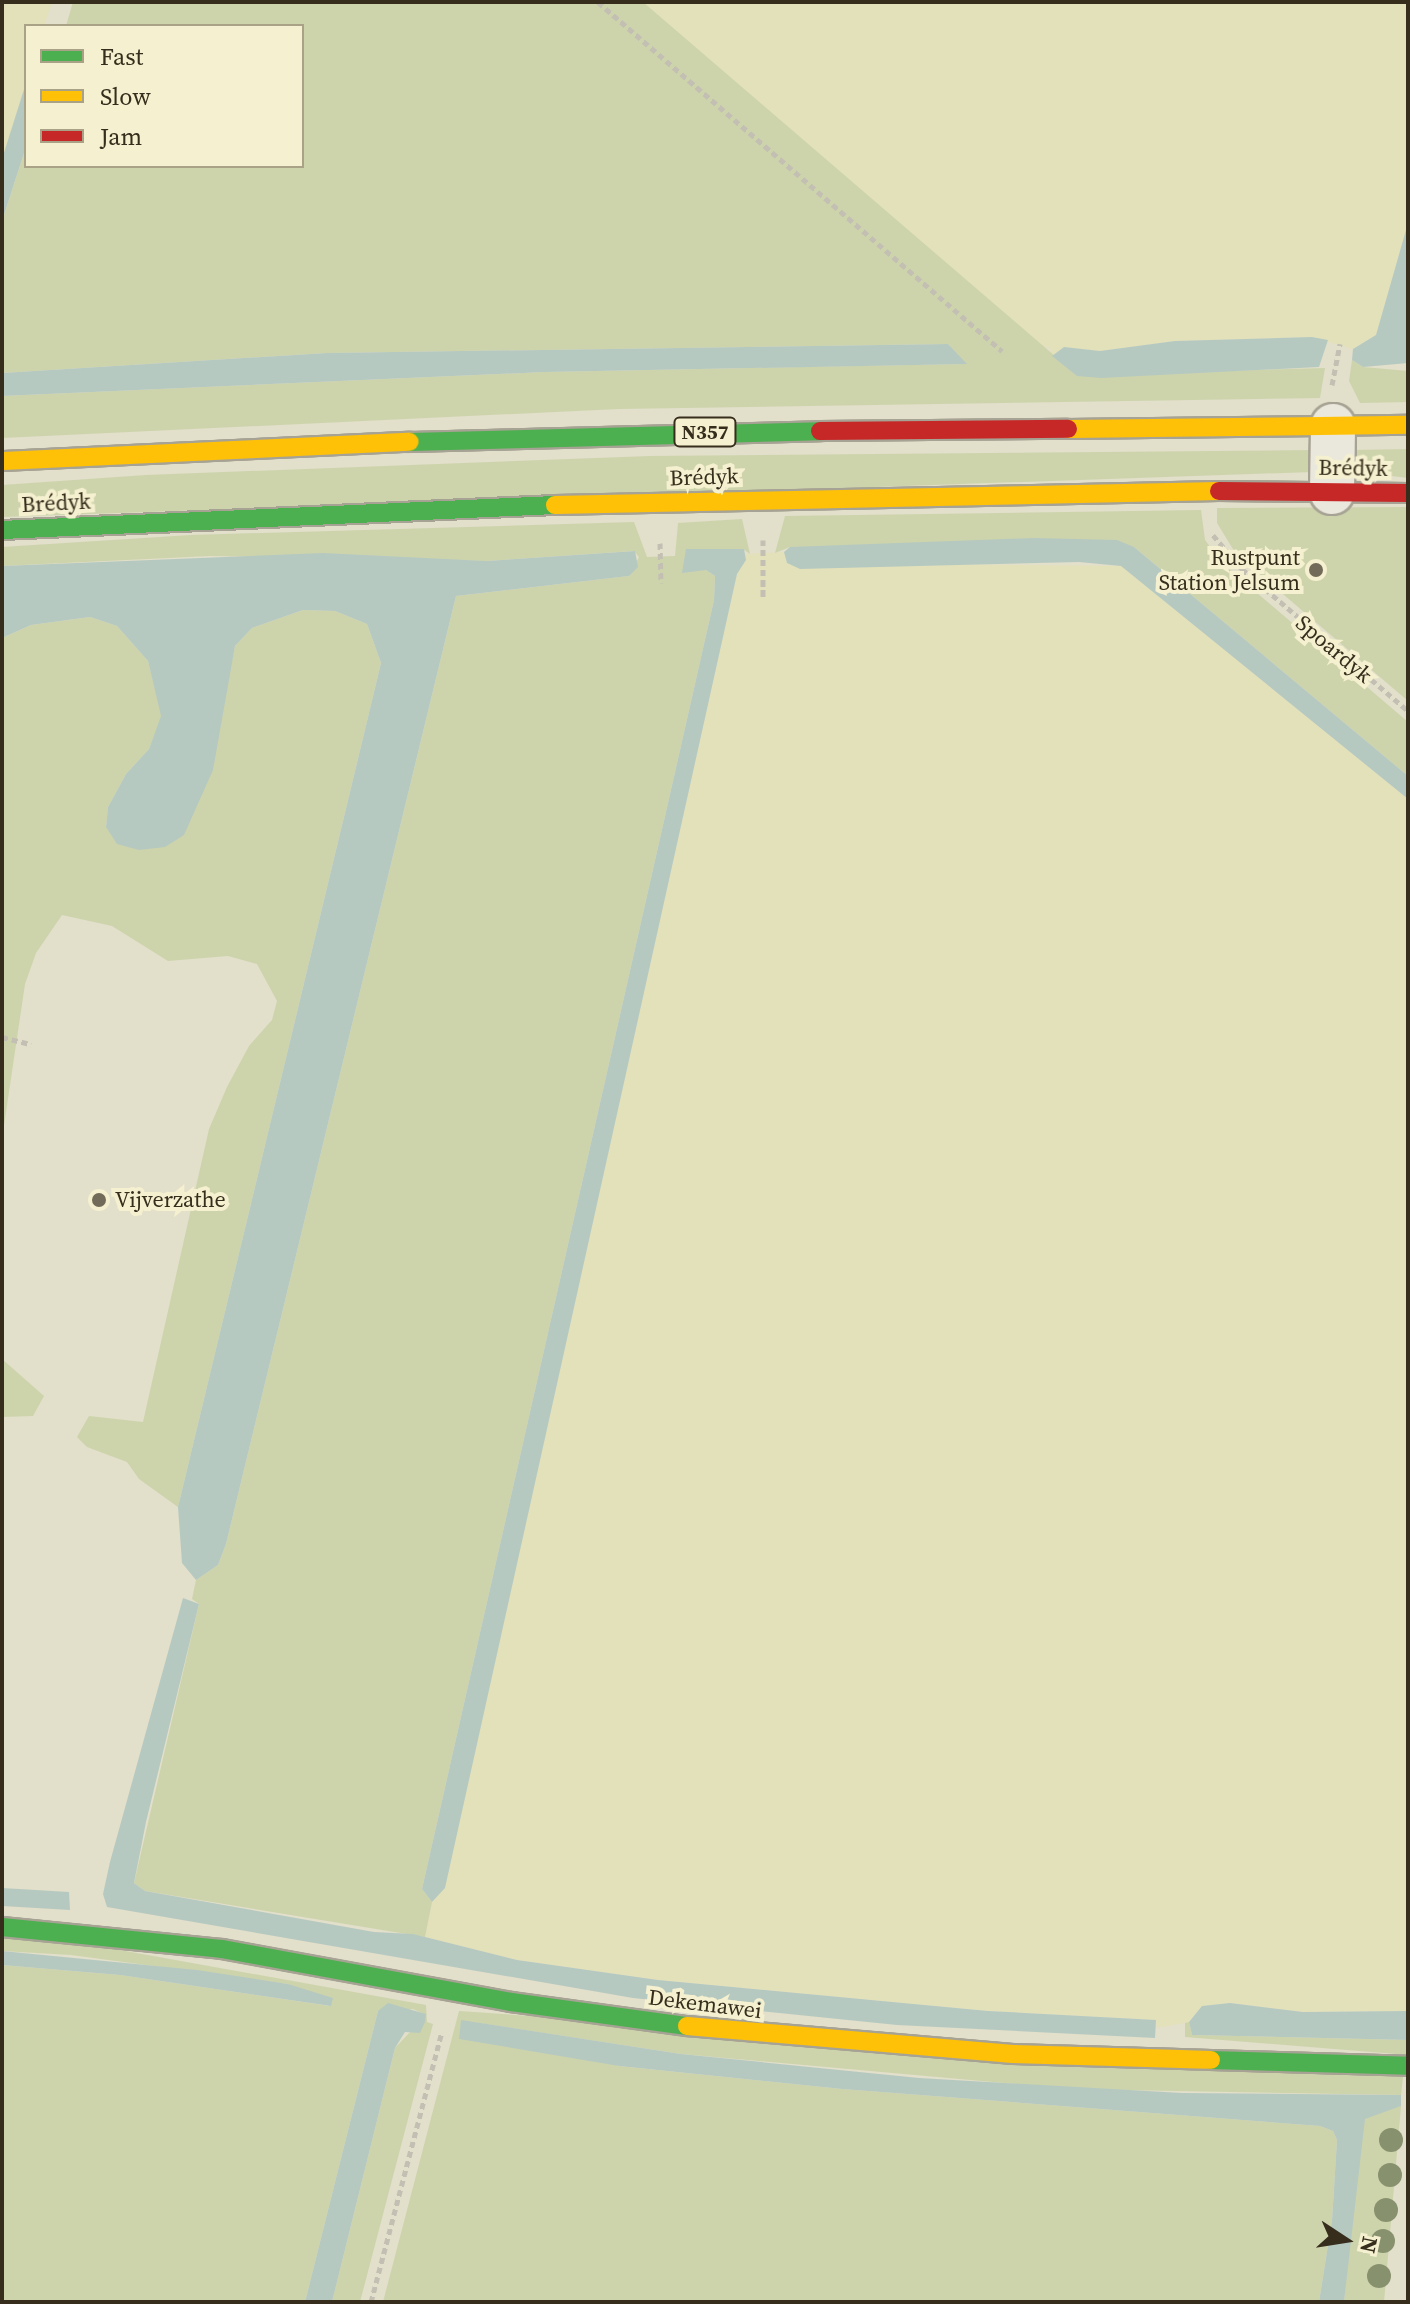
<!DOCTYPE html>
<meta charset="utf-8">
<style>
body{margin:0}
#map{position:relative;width:1410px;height:2304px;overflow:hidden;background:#e2dfca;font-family:"Source Serif 4",serif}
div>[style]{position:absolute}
.farmland>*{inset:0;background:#e3e1ba}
.green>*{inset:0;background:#cdd4ac}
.water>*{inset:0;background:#b6c9c0}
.path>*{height:5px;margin-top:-2.5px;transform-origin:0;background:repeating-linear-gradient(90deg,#c3c0b3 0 6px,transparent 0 10px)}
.roads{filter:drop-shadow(2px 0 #a7a394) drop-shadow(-2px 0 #a7a394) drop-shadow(0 2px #a7a394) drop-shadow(0 -2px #a7a394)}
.street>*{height:44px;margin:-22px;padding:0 22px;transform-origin:22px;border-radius:22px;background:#eae8dc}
.fast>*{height:18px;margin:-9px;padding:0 9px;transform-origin:9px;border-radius:9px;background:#4caf50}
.slow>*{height:18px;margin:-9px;padding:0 9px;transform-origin:9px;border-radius:9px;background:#ffc107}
.jam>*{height:18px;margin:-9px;padding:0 9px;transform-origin:9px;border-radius:9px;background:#c62828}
.trees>*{width:24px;height:24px;margin:-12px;border-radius:50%;background:#88916e}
.dots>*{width:22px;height:22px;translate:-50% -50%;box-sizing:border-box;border:4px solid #f5f0cf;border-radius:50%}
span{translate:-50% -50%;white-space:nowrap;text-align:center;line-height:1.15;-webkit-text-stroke:8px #f5f0cf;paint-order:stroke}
.shield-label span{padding:2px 6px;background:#f5f0cf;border:2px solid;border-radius:6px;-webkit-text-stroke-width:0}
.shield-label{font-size:20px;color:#362d1c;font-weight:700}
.street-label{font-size:22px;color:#362d1c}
.poi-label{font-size:22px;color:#362d1c}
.right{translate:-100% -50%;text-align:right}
.left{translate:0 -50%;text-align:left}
.frame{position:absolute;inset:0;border:4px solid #362d1c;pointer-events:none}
.legend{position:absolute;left:24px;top:24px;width:280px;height:144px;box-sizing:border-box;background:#f5f0cf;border:2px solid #a9a287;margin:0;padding:10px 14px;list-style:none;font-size:24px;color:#362d1c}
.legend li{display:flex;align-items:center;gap:16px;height:40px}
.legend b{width:40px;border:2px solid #a9a287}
.north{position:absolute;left:1306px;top:2200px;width:80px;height:80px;-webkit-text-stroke:6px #f5f0cf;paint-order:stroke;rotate:102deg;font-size:22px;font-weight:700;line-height:32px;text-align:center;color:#362d1c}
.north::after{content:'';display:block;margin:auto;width:28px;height:36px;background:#362d1c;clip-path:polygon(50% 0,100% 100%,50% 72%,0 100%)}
</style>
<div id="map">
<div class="farmland">
<i style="clip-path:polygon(2px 2px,52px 2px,44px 26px,26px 26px,26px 83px,2px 159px)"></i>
<i style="clip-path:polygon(643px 2px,1408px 2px,1408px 223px,1376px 335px,1353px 349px,1312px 337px,1175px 341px,1100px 351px,1064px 347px,1052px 356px,1050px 348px,1035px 344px)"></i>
<i style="clip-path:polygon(784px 552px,787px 563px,1121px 566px,1408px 799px,1408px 2011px,1303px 2012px,1230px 2003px,1202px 2006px,1189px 2022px,1157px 2028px,1156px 2020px,988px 2011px,658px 1980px,517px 1960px,425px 1937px,432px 1902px,445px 1887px,737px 574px,746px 554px)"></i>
</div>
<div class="green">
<i style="clip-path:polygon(73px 2px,643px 2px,1077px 375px,1325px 368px,1320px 398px,619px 409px,2px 438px,2px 396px,545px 372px,965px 364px,948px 344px,327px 353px,2px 373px,2px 221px,26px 147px,26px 166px,302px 166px,302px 26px,66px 26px)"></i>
<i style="clip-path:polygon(1352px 360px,1363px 367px,1408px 371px,1408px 402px,1360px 403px,1349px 381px)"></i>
<i style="clip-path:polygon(1408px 449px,1408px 478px,1358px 472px,1354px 466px,1353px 450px)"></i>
<i style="clip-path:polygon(1314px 450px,1312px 472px,2px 517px,2px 485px,146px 475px,650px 456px)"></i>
<i style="clip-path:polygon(1408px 507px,1408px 701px,1236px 554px,1217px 523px,1217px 508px)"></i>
<i style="clip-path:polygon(1201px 510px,1205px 540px,1222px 563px,1408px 722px,1408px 776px,1134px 547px,790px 547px,775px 553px,785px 516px)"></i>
<i style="clip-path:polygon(742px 519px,750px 554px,743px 549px,706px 570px,715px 576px,714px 600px,422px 1889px,432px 1902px,425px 1937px,145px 1891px,134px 1883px,199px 1604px,192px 1599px,196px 1580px,218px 1565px,226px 1544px,456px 596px,629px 576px,639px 557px,634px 551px,486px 561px,210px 556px,2px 566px,2px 547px,191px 535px,634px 522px,647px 557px,675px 556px,678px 523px)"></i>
<i style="clip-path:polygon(303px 610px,335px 611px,367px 624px,381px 663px,178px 1507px,139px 1479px,127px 1462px,87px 1447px,77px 1437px,89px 1416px,143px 1422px,209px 1129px,227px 1087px,249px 1046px,272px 1020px,277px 1001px,257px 964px,228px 956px,168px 961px,112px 926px,62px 915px,36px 953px,25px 984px,2px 1139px,2px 638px,31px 625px,90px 617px,117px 626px,148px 661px,162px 716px,149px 749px,126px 774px,108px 807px,106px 827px,223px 702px,235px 646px,252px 628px)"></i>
<i style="clip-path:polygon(2px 1359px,44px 1396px,33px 1416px,2px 1417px)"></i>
<i style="clip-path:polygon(2px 1936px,64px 1940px,426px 2005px,427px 2022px,433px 2024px,360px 2302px,332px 2302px,395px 2048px,426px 2015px,413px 2009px,378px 2011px,305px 2302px,2px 2302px,2px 1965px,120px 1975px,330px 2006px,288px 1984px,71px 1955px,2px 1951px)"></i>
<i style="clip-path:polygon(459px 2011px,1403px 2077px,1401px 2095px,1070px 2089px,681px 2054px,472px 2022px,619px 2066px,842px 2089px,1320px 2126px,1333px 2131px,1337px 2140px,1332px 2220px,1319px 2302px,383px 2302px)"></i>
<i style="clip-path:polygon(1189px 2022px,1192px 2035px,1408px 2040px,1408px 2055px,1185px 2037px,1185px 2023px)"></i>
<i style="clip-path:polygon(1401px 2106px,1384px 2302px,1344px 2302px,1360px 2130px,1365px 2118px,1377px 2111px)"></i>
</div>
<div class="water">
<i style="clip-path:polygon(26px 83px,26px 147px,2px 221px,2px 159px)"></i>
<i style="clip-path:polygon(1408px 223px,1408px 363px,1363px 367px,1352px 360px,1353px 349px,1376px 335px)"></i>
<i style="clip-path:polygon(1312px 337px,1328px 340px,1319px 367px,1101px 378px,1077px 376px,1052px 356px,1064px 347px,1100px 351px,1175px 341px)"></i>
<i style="clip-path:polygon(948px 344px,967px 364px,545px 372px,2px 396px,2px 373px,327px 353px)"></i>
<i style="clip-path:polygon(1035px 538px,1117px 540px,1134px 547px,1408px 776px,1408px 799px,1121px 566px,1079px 562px,800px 569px,787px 563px,784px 552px,790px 547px)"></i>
<i style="clip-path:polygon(686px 549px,744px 549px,746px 560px,737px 574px,445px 1888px,432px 1902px,422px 1889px,714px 600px,715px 576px,706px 570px,682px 573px)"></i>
<i style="clip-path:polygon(635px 551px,638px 567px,629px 576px,456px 596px,226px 1544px,218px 1565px,196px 1580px,182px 1563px,178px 1507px,381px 663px,367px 624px,335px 611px,303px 610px,252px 628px,235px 646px,213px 770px,184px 835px,165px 847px,139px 850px,117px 844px,106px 827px,108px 807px,126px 774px,149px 749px,161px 716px,148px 661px,117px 626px,90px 617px,31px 625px,2px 638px,2px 566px,323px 553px,486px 561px)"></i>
<i style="clip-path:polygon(183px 1598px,199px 1604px,146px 1822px,134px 1883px,145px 1891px,374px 1932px,413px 1934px,517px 1960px,658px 1980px,988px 2011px,1156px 2020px,1155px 2038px,897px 2025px,633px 1998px,107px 1907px,103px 1894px,110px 1862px)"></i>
<i style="clip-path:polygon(2px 1888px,69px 1892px,70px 1910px,2px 1906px)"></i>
<i style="clip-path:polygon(2px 1951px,197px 1970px,288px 1984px,333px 1998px,331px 2006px,120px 1975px,2px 1965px)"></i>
<i style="clip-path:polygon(388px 2003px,426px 2014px,425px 2022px,420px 2033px,405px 2032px,395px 2048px,332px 2302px,305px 2302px,378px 2011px)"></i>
<i style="clip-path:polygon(1230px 2003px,1303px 2012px,1408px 2011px,1408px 2040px,1192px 2035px,1189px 2022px,1202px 2006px)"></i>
<i style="clip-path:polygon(461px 2020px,681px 2054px,919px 2078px,1182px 2093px,1401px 2095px,1401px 2106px,1365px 2119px,1344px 2302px,1319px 2302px,1332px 2220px,1337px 2140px,1333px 2131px,1320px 2126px,842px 2089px,619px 2066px,459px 2039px)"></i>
</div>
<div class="path">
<i style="left:598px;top:2px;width:534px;rotate:40.82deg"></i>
<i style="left:1332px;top:385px;width:42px;rotate:-79deg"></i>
<i style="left:1213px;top:535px;width:45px;rotate:49.5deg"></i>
<i style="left:1242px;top:569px;width:218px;rotate:40.5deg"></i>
<i style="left:763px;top:540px;width:59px;rotate:90deg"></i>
<i style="left:660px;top:543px;width:40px;rotate:88.6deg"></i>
<i style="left:2px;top:1037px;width:30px;rotate:14deg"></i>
<i style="left:371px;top:2302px;width:279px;rotate:-75.3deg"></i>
</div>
<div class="roads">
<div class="street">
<i style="left:1332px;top:492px;width:66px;rotate:-89.1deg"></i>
</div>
<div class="fast">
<i style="left:410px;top:442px;width:410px;rotate:-1.5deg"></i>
<i style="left:2px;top:530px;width:554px;rotate:-2.59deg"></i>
<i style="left:2px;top:1927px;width:221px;rotate:5.7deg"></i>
<i style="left:222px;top:1949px;width:294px;rotate:10.4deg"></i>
<i style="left:511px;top:2002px;width:178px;rotate:7.8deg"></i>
<i style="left:1211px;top:2060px;width:197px;rotate:1.7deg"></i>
</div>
<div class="slow">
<i style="left:1068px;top:429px;width:340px;rotate:-0.7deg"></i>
<i style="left:2px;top:461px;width:408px;rotate:-2.7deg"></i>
<i style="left:555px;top:505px;width:664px;rotate:-1.21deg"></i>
<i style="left:687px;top:2026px;width:327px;rotate:4.9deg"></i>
<i style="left:1013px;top:2054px;width:198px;rotate:1.7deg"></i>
</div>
<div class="jam">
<i style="left:820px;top:431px;width:248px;rotate:-0.5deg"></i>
<i style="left:1219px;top:491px;width:189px;rotate:0.6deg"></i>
</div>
</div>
<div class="trees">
<i style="left:1391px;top:2140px"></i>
<i style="left:1390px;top:2175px"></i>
<i style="left:1386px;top:2210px"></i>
<i style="left:1383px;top:2241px"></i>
<i style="left:1379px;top:2276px"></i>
</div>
<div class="dots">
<i style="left:1316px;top:570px;background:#726b59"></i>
<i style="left:99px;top:1200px;background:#726b59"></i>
</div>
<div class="shield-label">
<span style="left:705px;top:432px">N357</span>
</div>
<div class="street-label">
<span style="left:1353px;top:468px;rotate:1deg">Brédyk</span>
<span style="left:704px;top:477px;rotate:-2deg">Brédyk</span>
<span style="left:56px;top:503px;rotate:-3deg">Brédyk</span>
<span style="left:1334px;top:649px;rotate:40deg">Spoardyk</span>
<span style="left:705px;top:2004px;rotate:7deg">Dekemawei</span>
</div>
<div class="poi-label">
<span class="right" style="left:1300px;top:570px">Rustpunt<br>Station Jelsum</span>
<span class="left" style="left:115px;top:1200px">Vijverzathe</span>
</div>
<div class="frame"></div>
<ul class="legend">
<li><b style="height:10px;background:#4caf50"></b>Fast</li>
<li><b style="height:10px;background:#ffc107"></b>Slow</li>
<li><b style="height:10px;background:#c62828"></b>Jam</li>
</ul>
<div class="north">N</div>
</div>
